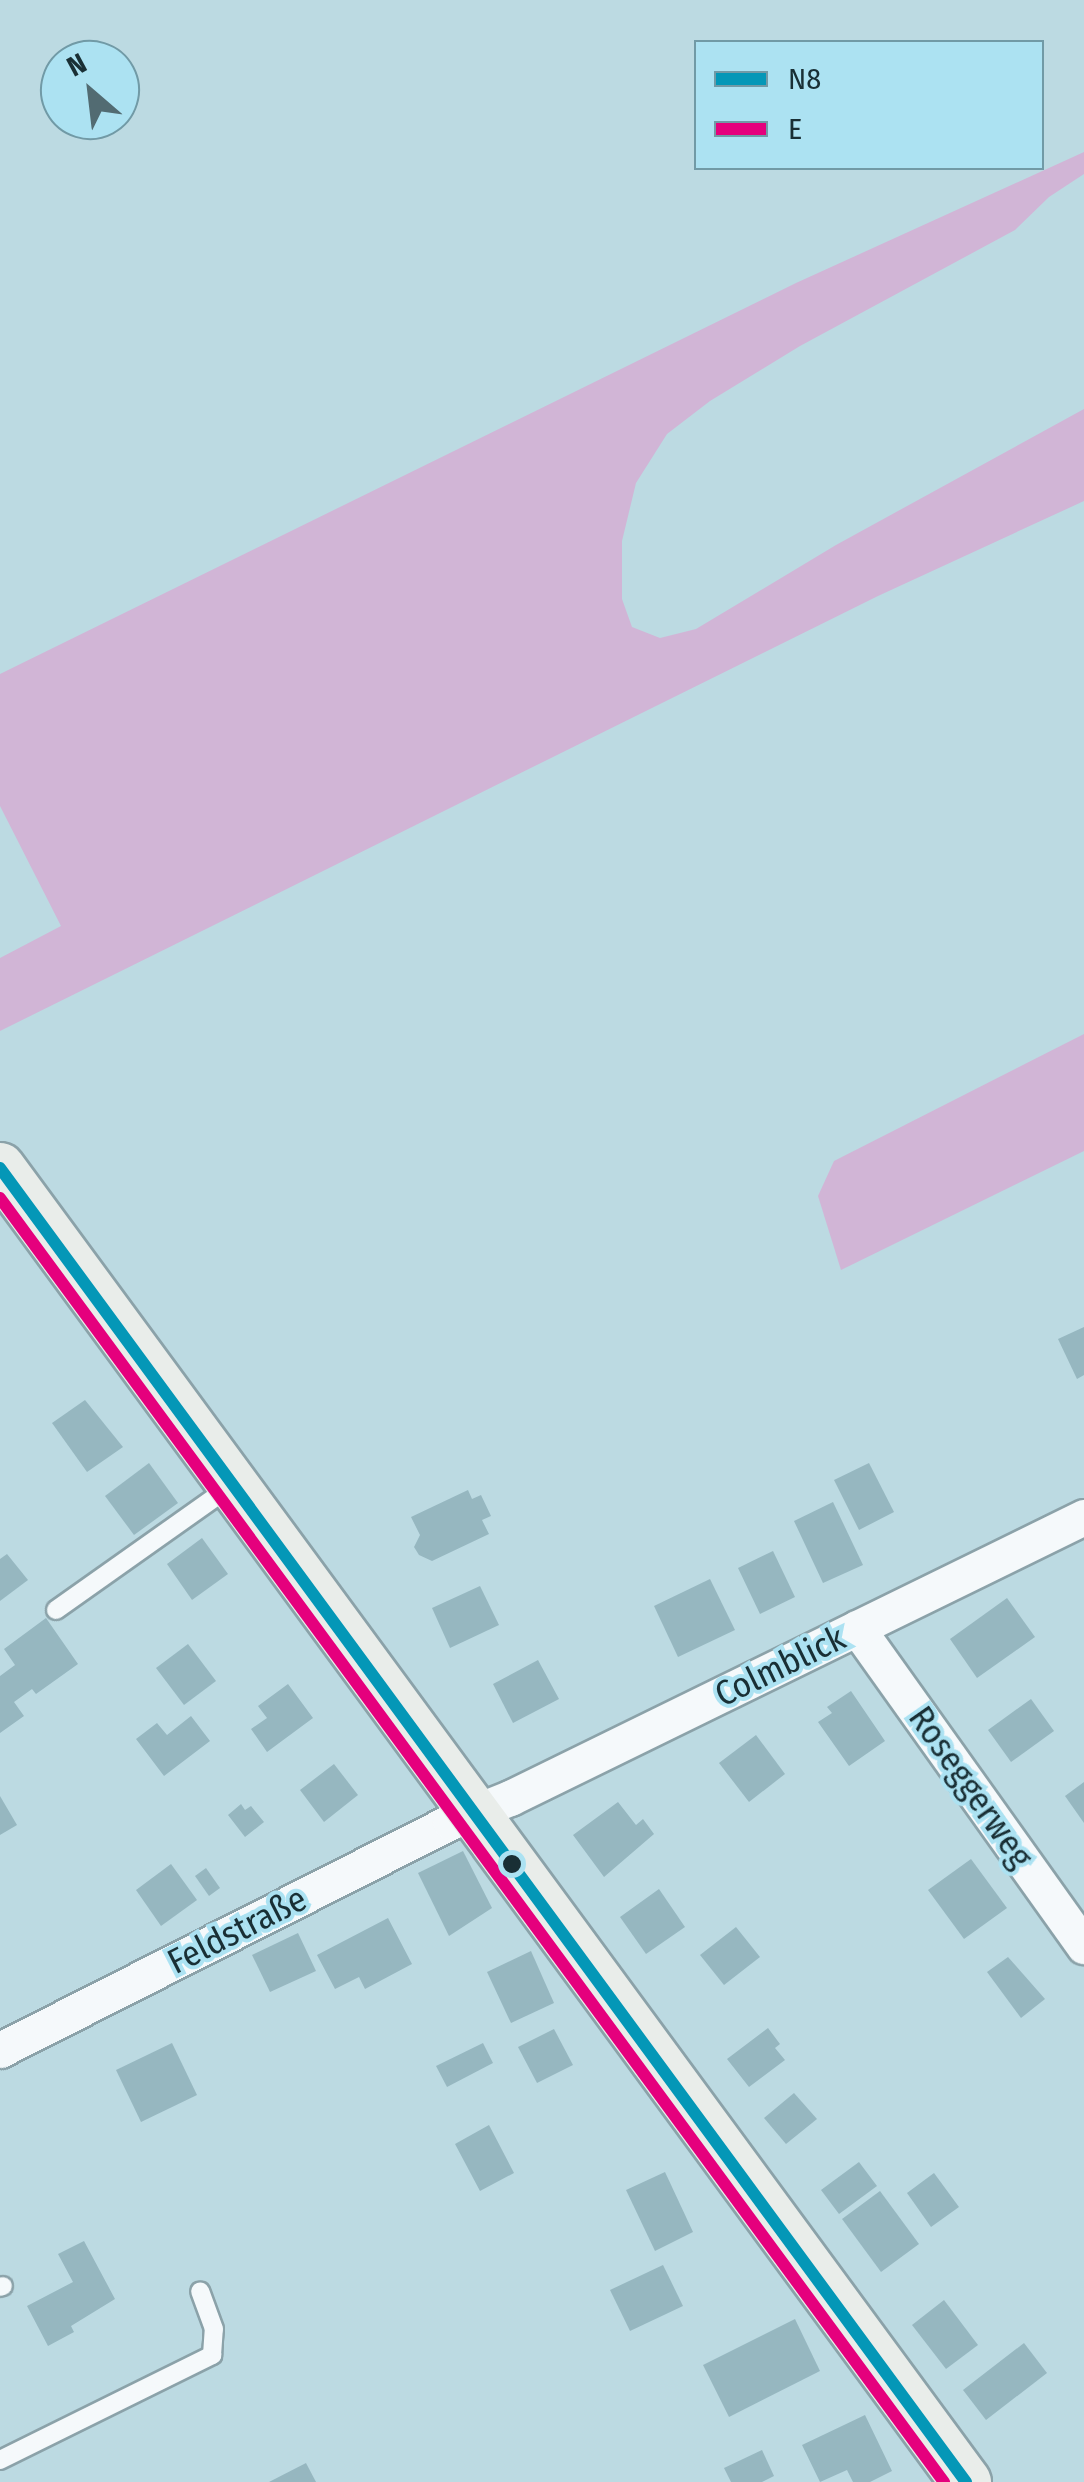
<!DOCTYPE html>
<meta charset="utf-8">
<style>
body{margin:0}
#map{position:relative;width:1084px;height:2482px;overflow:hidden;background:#bcdae2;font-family:"Fira Sans Condensed",sans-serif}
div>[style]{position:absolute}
.green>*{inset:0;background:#d1b5d6}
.building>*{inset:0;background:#96b7c0}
.roads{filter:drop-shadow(2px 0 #8ba2a9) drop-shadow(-2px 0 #8ba2a9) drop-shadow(0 2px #8ba2a9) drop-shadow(0 -2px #8ba2a9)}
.lane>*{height:18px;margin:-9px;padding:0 9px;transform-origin:9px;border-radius:9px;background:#f5f9fb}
.street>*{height:35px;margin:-17.5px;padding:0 17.5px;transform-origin:17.5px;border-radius:17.5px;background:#f5f9fb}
.secondary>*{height:50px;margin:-25px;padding:0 25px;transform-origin:25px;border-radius:25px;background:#e9edea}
.bus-1>*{height:12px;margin:-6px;padding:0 6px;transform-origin:6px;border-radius:6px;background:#0497b7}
.bus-2>*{height:12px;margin:-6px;padding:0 6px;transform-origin:6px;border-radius:6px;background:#e5007d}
.dots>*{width:28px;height:28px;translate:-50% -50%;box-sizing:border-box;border:5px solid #ace2f2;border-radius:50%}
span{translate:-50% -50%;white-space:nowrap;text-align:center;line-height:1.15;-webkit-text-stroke:8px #ace2f2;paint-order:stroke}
.street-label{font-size:35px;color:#192f35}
.legend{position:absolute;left:694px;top:40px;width:350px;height:130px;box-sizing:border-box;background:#ace2f2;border:2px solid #719aa6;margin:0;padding:12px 18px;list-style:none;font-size:30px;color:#192f35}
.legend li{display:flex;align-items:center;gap:20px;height:50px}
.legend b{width:50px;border:2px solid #719aa6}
.north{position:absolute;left:40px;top:40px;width:100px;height:100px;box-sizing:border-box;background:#ace2f2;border:2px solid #719aa6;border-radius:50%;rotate:332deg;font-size:28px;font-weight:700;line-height:40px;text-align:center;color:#192f35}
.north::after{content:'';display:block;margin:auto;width:35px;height:45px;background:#526b72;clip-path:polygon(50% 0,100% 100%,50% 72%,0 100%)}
</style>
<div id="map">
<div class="green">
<i style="clip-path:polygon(1084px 152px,1084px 174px,1049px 197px,1015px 230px,800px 346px,710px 401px,667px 434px,636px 483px,622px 541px,622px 599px,632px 627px,660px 638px,696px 629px,836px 545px,1084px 409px,1084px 501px,878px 596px,0 1031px,0 958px,61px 926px,0 806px,0 674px,796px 283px)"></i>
<i style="clip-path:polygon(1084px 1034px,1084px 1151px,841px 1270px,818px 1196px,834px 1161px)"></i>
</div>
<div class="building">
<i style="clip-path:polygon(1084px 1327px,1084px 1375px,1077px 1379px,1058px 1339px)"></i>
<i style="clip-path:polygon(85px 1400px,123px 1447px,87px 1472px,52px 1423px)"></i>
<i style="clip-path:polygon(149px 1463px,178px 1503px,134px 1535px,105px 1496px)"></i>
<i style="clip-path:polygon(869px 1463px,894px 1512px,859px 1530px,834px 1480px)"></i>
<i style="clip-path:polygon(468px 1490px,472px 1499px,481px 1495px,491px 1516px,482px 1520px,489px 1534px,432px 1561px,419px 1555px,414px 1547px,420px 1535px,411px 1517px)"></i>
<i style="clip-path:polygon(833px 1502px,863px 1565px,823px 1583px,794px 1521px)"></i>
<i style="clip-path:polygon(202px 1538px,228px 1574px,192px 1600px,167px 1564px)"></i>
<i style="clip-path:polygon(773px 1551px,795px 1597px,760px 1614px,738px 1568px)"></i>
<i style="clip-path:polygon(7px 1554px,28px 1580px,0 1601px,0 1559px)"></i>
<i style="clip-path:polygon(710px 1579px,735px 1630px,678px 1657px,654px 1606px)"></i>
<i style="clip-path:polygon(480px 1586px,499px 1625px,450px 1648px,432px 1608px)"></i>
<i style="clip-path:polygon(1007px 1598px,1035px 1637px,977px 1678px,950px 1639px)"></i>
<i style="clip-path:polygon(46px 1618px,78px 1664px,36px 1694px,32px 1689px,14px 1702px,24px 1716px,0 1733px,0 1676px,15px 1665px,4px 1649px)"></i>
<i style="clip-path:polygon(188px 1644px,216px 1681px,184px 1705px,156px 1668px)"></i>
<i style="clip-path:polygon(538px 1660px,559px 1699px,513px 1723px,493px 1684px)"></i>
<i style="clip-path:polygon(288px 1684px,313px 1718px,267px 1752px,251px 1729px,267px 1718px,258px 1706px)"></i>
<i style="clip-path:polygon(851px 1691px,885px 1741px,849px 1766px,818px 1722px,832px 1713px,827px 1707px)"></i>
<i style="clip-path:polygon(1031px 1699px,1054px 1731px,1011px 1762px,988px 1730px)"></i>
<i style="clip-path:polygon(191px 1716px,210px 1741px,164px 1776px,136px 1739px,157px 1723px,167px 1735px)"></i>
<i style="clip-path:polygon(756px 1735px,785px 1774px,749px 1802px,719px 1763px)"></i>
<i style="clip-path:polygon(334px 1764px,358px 1795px,324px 1822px,300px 1790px)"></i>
<i style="clip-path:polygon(1084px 1782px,1084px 1823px,1065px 1796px)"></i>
<i style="clip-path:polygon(0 1796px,17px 1825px,0 1835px)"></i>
<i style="clip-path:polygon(618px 1802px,636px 1825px,643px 1819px,654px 1834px,604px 1877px,573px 1835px)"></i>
<i style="clip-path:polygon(241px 1804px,245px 1810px,251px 1806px,264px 1822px,245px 1837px,228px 1815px)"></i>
<i style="clip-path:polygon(463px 1851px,492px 1908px,449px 1936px,418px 1873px)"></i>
<i style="clip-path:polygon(971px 1859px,1007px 1908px,964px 1939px,928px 1890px)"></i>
<i style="clip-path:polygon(171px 1864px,197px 1900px,161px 1926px,136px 1890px)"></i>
<i style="clip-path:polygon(206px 1868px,220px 1888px,209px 1896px,195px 1876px)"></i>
<i style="clip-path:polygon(659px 1889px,685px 1927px,646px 1954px,620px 1917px)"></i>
<i style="clip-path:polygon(388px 1918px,412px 1964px,365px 1989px,359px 1977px,335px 1989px,317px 1955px)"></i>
<i style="clip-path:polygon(736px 1927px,760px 1957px,724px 1985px,700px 1955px)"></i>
<i style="clip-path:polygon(298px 1933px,316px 1971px,270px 1992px,252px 1955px)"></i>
<i style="clip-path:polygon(531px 1951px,554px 2003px,511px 2023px,487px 1972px)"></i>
<i style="clip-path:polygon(1008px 1957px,1045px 1999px,1021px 2018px,987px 1972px)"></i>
<i style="clip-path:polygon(768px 2028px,780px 2044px,775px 2048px,785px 2060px,749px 2087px,727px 2059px)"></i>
<i style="clip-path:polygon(554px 2029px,573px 2065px,537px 2083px,518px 2047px)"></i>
<i style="clip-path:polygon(172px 2043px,197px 2095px,141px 2122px,116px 2070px)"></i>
<i style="clip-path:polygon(483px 2043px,493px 2063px,447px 2087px,436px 2066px)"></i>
<i style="clip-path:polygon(794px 2093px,817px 2119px,786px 2144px,764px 2118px)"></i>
<i style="clip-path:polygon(489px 2125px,514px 2173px,480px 2191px,455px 2144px)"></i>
<i style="clip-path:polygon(859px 2162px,877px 2186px,839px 2214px,821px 2190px)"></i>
<i style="clip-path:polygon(665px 2172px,693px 2232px,655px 2251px,626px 2190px)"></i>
<i style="clip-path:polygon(934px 2173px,959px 2207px,931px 2227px,907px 2193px)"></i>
<i style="clip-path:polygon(880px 2191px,919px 2244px,881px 2272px,842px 2219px)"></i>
<i style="clip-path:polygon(84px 2241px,115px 2299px,71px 2326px,74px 2332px,48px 2346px,27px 2306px,73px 2282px,58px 2254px)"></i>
<i style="clip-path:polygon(663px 2265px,683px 2306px,630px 2331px,610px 2290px)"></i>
<i style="clip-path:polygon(944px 2300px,978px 2345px,946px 2369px,912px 2325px)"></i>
<i style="clip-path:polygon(795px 2319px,820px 2371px,729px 2417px,703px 2365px)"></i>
<i style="clip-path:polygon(1024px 2343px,1047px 2373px,986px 2420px,963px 2390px)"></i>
<i style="clip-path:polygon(865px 2415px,892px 2471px,870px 2482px,853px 2482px,847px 2470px,820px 2482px,802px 2445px)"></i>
<i style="clip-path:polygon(762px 2450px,774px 2476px,762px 2482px,731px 2482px,724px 2468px)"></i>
<i style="clip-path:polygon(306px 2463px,316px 2482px,269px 2482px)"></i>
</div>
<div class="roads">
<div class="lane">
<i style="left:56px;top:1610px;width:214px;rotate:-35.3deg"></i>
<i style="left:0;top:2287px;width:3px;rotate:-18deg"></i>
<i style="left:0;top:2460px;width:237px;rotate:-26.3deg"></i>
<i style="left:212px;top:2355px;width:26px;rotate:-86deg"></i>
<i style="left:214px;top:2329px;width:40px;rotate:-110.2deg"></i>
</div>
<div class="street">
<i style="left:857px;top:1628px;width:391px;rotate:54.5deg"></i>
<i style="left:0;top:2050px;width:504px;rotate:-26.87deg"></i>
<i style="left:450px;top:1822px;width:65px;rotate:-21.8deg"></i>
<i style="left:510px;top:1798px;width:639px;rotate:-26.08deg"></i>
</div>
<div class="secondary">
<i style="left:0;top:1168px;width:1631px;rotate:53.68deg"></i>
</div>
</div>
<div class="bus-1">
<i style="left:0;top:1168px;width:1631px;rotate:53.68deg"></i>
</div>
<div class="bus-2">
<i style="left:0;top:1198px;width:1594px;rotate:53.68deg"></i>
</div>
<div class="dots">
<i style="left:512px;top:1864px;background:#192f35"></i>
</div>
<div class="street-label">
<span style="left:780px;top:1666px;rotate:-26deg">Colmblick</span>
<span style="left:971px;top:1787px;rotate:55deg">Roseggerweg</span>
<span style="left:237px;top:1930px;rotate:-27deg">Feldstraße</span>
</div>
<ul class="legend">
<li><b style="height:12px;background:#0497b7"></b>N8</li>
<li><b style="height:12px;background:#e5007d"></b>E</li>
</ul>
<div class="north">N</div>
</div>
